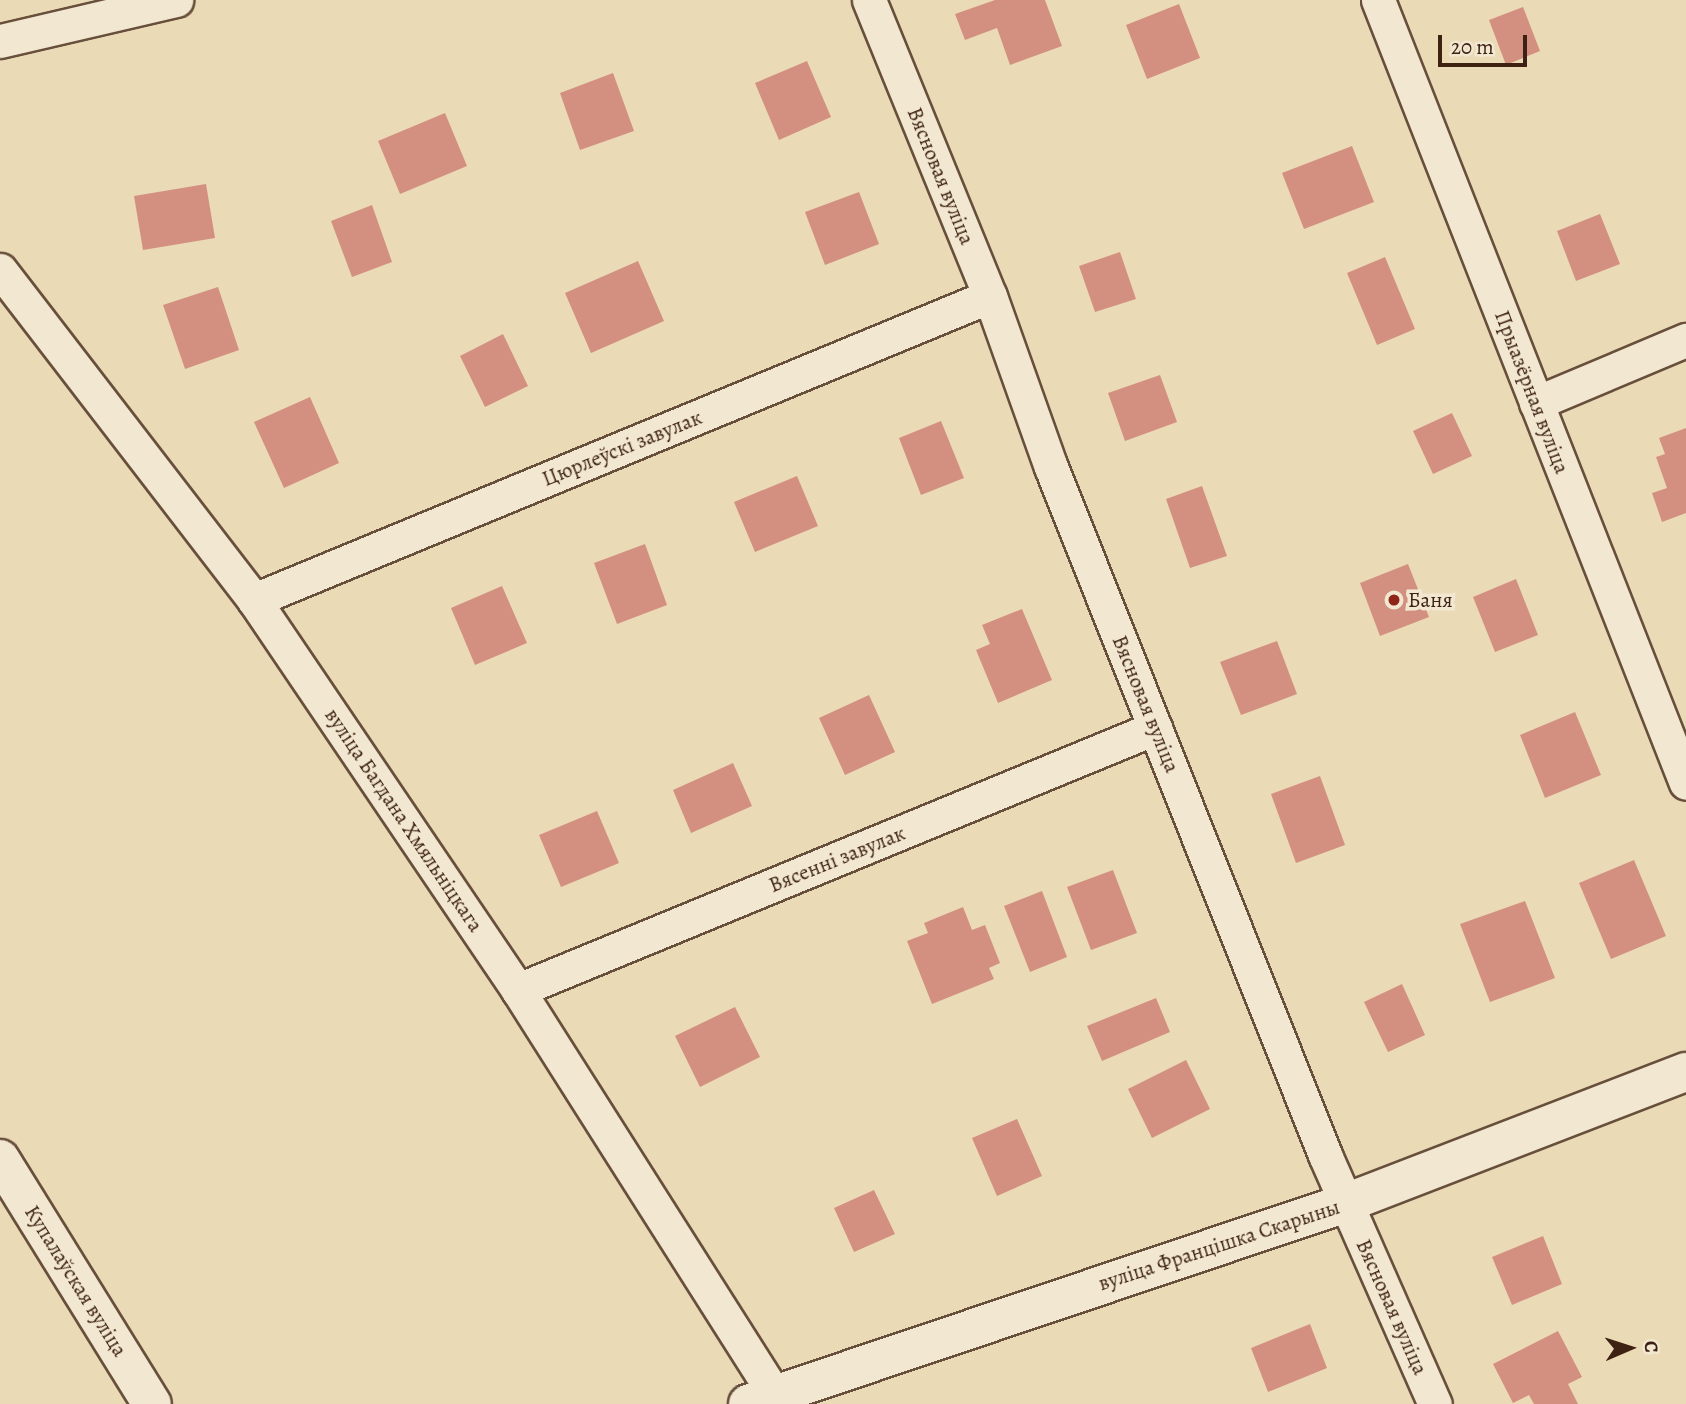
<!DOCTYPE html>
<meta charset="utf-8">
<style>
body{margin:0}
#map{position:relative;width:1686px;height:1404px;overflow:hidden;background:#ebdab6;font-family:Alegreya,serif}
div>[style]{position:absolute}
.building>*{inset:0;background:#d39081}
.roads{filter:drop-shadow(2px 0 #684f3c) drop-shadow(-2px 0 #684f3c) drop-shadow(0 2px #684f3c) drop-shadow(0 -2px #684f3c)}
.minor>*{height:33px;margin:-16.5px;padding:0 16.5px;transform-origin:16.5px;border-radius:16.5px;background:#f2e7d0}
.tertiary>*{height:38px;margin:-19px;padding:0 19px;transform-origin:19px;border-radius:19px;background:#f2e7d0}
.dots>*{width:19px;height:19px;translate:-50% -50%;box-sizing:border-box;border:4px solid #f2e7d0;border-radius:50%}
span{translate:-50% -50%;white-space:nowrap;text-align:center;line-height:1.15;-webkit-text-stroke:7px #f2e7d0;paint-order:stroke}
.street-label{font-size:21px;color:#3d2113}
.poi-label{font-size:21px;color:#3d2113}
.left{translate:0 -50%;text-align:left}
.north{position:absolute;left:1595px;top:1313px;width:70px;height:70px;-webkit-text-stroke:5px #f2e7d0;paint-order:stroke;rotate:87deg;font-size:19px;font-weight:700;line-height:28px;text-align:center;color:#3d2113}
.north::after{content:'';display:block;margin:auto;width:24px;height:32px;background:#3d2113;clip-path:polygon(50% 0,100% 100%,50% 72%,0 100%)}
.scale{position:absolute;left:1438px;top:35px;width:89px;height:32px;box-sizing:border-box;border:4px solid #3d2113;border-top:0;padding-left:9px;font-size:21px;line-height:24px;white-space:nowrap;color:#3d2113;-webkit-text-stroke:5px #f2e7d0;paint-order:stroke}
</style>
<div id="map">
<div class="building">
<i style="clip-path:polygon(995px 0,1045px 0,1062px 46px,1010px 65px,997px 28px,965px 40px,955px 14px)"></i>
<i style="clip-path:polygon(1179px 4px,1200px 58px,1147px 79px,1126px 25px)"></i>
<i style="clip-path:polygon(1523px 7px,1540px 51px,1506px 65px,1489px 20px)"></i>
<i style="clip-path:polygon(807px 61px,831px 117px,779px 140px,755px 83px)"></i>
<i style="clip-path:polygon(613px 73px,634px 131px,580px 150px,560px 93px)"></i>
<i style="clip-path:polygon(445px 113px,467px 166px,400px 194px,378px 141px)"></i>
<i style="clip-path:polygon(1352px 146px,1374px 202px,1304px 229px,1282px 173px)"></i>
<i style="clip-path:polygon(206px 184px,215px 238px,143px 250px,134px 196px)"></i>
<i style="clip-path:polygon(859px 192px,879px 244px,825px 265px,805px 212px)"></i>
<i style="clip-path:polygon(372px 205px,392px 262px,352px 277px,331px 221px)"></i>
<i style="clip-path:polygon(1600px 214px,1620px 264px,1576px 281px,1557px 231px)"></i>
<i style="clip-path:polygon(1120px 252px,1136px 299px,1095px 312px,1079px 266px)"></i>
<i style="clip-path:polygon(1385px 257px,1415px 329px,1377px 345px,1347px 273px)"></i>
<i style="clip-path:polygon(638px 261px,664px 321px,591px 353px,565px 293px)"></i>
<i style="clip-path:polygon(218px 287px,239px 350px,185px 369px,163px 305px)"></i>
<i style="clip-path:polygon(503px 334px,528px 386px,485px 407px,460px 356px)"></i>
<i style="clip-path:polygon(1160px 375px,1177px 422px,1125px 441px,1108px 393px)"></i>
<i style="clip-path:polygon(310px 397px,339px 463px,284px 488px,254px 422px)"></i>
<i style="clip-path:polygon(1452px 413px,1472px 456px,1433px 474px,1413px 431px)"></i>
<i style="clip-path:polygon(941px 421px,964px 478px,921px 495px,899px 438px)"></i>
<i style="clip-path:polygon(1686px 428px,1686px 513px,1662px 522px,1652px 493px,1667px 488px,1656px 457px,1665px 454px,1659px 438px)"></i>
<i style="clip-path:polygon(797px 476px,818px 526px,755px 552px,734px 502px)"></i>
<i style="clip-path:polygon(1202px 486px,1227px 556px,1190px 568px,1166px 499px)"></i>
<i style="clip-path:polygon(645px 544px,667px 605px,617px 624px,594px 563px)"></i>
<i style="clip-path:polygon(1408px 564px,1429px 617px,1380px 636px,1360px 583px)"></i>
<i style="clip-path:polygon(1516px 579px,1538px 635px,1495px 652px,1473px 597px)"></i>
<i style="clip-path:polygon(502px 586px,527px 643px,475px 665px,451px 608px)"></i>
<i style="clip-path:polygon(1022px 609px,1052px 680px,998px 703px,976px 650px,990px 644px,982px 625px)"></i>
<i style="clip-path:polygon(1277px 641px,1297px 694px,1241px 715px,1220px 662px)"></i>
<i style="clip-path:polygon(869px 695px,895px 752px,845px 775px,819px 718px)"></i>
<i style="clip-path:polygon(1575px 712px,1601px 775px,1545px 798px,1520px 735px)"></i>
<i style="clip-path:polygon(733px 763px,752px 806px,691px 833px,673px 790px)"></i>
<i style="clip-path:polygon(1320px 776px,1345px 845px,1296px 863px,1271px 794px)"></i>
<i style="clip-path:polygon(597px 811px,619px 863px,561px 887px,539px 835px)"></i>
<i style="clip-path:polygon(1634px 860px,1666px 936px,1611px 959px,1579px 883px)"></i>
<i style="clip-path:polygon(1113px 870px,1137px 933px,1091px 950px,1067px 887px)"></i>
<i style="clip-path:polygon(1042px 891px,1067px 957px,1030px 972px,1004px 906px)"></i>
<i style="clip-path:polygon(1525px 901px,1555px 978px,1490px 1002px,1460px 924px)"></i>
<i style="clip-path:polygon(963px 907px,972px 930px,985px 925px,1000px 963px,989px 968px,994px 979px,932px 1004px,907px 941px,928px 933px,924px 923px)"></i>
<i style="clip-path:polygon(1402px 984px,1425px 1035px,1388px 1052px,1364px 1002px)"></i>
<i style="clip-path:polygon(1156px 998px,1170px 1032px,1102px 1061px,1087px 1026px)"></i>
<i style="clip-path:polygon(735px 1007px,760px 1057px,700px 1087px,675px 1036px)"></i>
<i style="clip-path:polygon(1186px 1060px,1210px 1109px,1152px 1138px,1128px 1089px)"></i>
<i style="clip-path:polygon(1017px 1119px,1042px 1176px,997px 1196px,972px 1138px)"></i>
<i style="clip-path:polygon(874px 1190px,895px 1234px,854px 1252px,834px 1208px)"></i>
<i style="clip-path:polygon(1543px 1236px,1562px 1284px,1512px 1305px,1492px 1257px)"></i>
<i style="clip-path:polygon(1310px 1324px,1327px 1368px,1268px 1392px,1251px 1348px)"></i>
<i style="clip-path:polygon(1558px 1331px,1582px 1377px,1568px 1384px,1578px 1404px,1534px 1404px,1529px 1395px,1513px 1403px,1493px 1364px)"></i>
</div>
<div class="roads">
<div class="minor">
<i style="left:869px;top:0;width:320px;rotate:67.8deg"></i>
<i style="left:990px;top:296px;width:182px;rotate:70.4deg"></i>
<i style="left:1051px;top:467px;width:741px;rotate:68.28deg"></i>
<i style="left:1325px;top:1155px;width:272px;rotate:66.2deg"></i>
<i style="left:1378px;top:0;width:841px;rotate:68.53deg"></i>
<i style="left:0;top:41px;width:181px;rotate:-13.1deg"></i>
<i style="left:0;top:270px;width:416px;rotate:52.4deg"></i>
<i style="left:254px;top:600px;width:471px;rotate:55.9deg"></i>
<i style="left:518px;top:990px;width:477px;rotate:57.6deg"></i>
<i style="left:1536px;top:403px;width:163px;rotate:-22.8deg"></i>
<i style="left:254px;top:600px;width:796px;rotate:-22.44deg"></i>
<i style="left:518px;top:990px;width:689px;rotate:-22.36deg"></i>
</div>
<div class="tertiary">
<i style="left:0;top:1159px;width:288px;rotate:58.2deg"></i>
<i style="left:748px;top:1404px;width:631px;rotate:-18.58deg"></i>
<i style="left:1346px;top:1203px;width:364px;rotate:-21.1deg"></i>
</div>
</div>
<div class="dots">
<i style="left:1394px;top:600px;background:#8f2418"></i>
</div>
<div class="street-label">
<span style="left:941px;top:176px;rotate:68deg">Вясновая вуліца</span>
<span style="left:1532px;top:392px;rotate:69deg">Прыазёрная вуліца</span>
<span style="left:622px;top:448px;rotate:-22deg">Цюрлеўскі завулак</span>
<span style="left:1146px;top:704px;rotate:68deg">Вясновая вуліца</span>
<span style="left:404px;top:820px;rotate:56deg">вуліца Багдана Хмяльніцкага</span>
<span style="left:837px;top:859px;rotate:-22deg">Вясенні завулак</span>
<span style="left:1219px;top:1245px;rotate:-18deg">вуліца Францішка Скарыны</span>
<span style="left:76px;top:1281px;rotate:58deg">Купалаўская вуліца</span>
<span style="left:1392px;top:1307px;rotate:66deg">Вясновая вуліца</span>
</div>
<div class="poi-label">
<span class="left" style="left:1408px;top:600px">Баня</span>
</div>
<div class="north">С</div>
<div class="scale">20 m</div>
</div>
